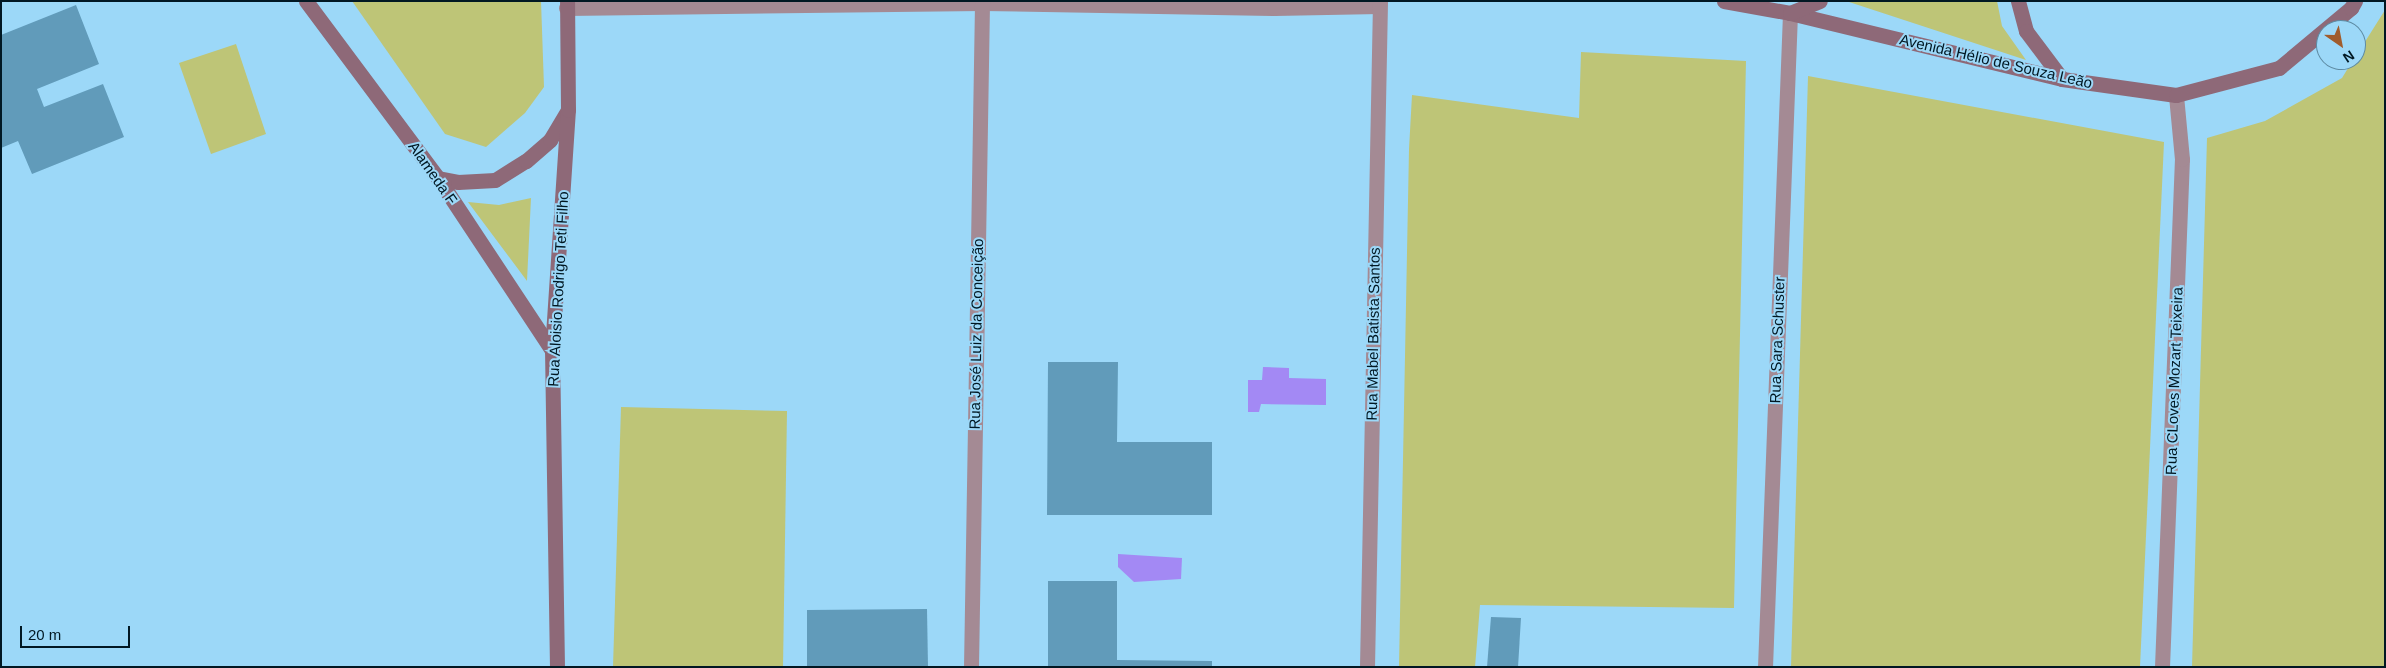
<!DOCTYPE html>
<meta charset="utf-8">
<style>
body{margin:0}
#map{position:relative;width:2386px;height:668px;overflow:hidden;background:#9cd8f8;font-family:Arial,sans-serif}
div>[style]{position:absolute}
.green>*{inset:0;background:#bec577}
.water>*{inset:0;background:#a389f4}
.building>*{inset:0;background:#619bba}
.street>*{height:15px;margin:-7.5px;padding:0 7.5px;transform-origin:7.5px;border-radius:7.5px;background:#a48a94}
.secondary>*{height:15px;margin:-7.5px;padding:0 7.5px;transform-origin:7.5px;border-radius:7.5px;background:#8e6978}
span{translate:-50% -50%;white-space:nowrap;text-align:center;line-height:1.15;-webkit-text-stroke:4px #9cd8f8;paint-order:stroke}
.street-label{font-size:15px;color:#011823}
.frame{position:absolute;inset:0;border:2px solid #011823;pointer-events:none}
.north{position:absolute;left:2316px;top:20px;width:50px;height:50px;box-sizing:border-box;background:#9cd8f8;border:1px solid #5e8ba3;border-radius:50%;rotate:147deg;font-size:14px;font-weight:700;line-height:20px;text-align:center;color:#011823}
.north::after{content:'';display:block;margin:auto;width:18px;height:22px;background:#a05c2d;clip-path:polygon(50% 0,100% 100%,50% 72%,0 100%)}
.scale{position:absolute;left:20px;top:626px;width:110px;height:22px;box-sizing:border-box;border:2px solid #011823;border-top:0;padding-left:6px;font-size:15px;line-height:18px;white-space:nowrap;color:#011823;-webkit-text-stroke:4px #9cd8f8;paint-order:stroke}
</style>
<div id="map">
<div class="green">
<i style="clip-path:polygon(352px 1px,541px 1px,544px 87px,525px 113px,486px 147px,445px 134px)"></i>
<i style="clip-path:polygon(1846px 1px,1997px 1px,2002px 26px,2026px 60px)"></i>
<i style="clip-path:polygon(2385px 10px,2385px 667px,2192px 667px,2207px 138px,2265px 121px,2342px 78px,2353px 60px,2356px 60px,2356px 56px)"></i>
<i style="clip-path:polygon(236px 44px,266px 134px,211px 154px,179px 63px)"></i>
<i style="clip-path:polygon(1581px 52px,1746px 61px,1734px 608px,1480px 605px,1475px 667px,1399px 667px,1409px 149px,1412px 95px,1579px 118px)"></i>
<i style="clip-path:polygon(1808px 76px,2164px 142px,2140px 667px,1791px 667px)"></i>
<i style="clip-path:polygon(531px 198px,527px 281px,468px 202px,499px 205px)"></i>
<i style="clip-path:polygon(621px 407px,787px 411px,783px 667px,613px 667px)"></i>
</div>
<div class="water">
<i style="clip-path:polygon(1263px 367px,1289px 368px,1289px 378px,1326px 379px,1326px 405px,1261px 404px,1259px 412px,1248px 412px,1248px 380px,1262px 380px)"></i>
<i style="clip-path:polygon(1118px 554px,1182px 558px,1181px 579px,1134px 582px,1118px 567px)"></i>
</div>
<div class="building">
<i style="clip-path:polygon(76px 5px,99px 64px,37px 89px,44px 107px,103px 84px,124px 137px,32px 174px,18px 141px,1px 148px,1px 35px)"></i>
<i style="clip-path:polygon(1048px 362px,1118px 362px,1117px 442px,1212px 442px,1212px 515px,1047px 515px)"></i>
<i style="clip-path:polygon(1048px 581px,1117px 581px,1117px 660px,1212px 661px,1212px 667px,1048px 667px)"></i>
<i style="clip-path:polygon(927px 609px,928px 667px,807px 667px,807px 610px)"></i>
<i style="clip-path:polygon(1491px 617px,1521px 618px,1518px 667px,1487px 667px)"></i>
</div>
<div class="street">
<i style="left:566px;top:8px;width:416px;rotate:-0.7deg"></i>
<i style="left:982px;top:3px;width:292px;rotate:1deg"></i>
<i style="left:1274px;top:8px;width:105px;rotate:-1.1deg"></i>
<i style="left:971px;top:667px;width:666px;rotate:-89.05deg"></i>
<i style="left:1367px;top:667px;width:666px;rotate:-88.88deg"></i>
<i style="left:1765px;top:667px;width:654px;rotate:-87.81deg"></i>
<i style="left:2162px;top:667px;width:508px;rotate:-87.75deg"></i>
<i style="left:2182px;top:159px;width:64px;rotate:-95.4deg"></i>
</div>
<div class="secondary">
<i style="left:306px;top:1px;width:221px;rotate:53.3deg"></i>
<i style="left:438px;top:178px;width:206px;rotate:56.5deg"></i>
<i style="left:1724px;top:1px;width:67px;rotate:10.3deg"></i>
<i style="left:1790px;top:13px;width:280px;rotate:13.6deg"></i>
<i style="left:2062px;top:79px;width:115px;rotate:8deg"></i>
<i style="left:2176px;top:95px;width:106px;rotate:-14.7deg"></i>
<i style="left:2279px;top:68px;width:94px;rotate:-39.8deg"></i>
<i style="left:2351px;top:8px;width:8px;rotate:-60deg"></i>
<i style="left:2018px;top:1px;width:31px;rotate:75deg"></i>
<i style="left:2026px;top:31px;width:60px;rotate:53.1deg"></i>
<i style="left:1790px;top:13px;width:32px;rotate:-22deg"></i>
<i style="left:438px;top:178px;width:20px;rotate:11deg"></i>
<i style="left:458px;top:182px;width:37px;rotate:-3deg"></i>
<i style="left:495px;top:180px;width:36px;rotate:-32deg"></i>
<i style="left:526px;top:161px;width:32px;rotate:-41deg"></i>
<i style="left:550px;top:140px;width:33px;rotate:-59deg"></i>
<i style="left:557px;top:667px;width:317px;rotate:-90.9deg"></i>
<i style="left:552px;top:350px;width:241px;rotate:-86.2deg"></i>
<i style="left:568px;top:110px;width:109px;rotate:-90.5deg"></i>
</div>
<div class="street-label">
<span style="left:1996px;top:61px;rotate:13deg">Avenida Hélio de Souza Leão</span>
<span style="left:433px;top:173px;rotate:55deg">Alameda F</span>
<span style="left:558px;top:289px;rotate:-87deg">Rua Aloisio Rodrigo Teti Filho</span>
<span style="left:976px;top:334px;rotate:-89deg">Rua José Luiz da Conceição</span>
<span style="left:1373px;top:334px;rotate:-89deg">Rua Mabel Batista Santos</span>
<span style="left:1777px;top:340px;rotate:-88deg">Rua Sara Schuster</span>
<span style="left:2174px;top:381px;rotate:-88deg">Rua CLoves Mozart Teixeira</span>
</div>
<div class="frame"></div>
<div class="north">N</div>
<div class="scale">20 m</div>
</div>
